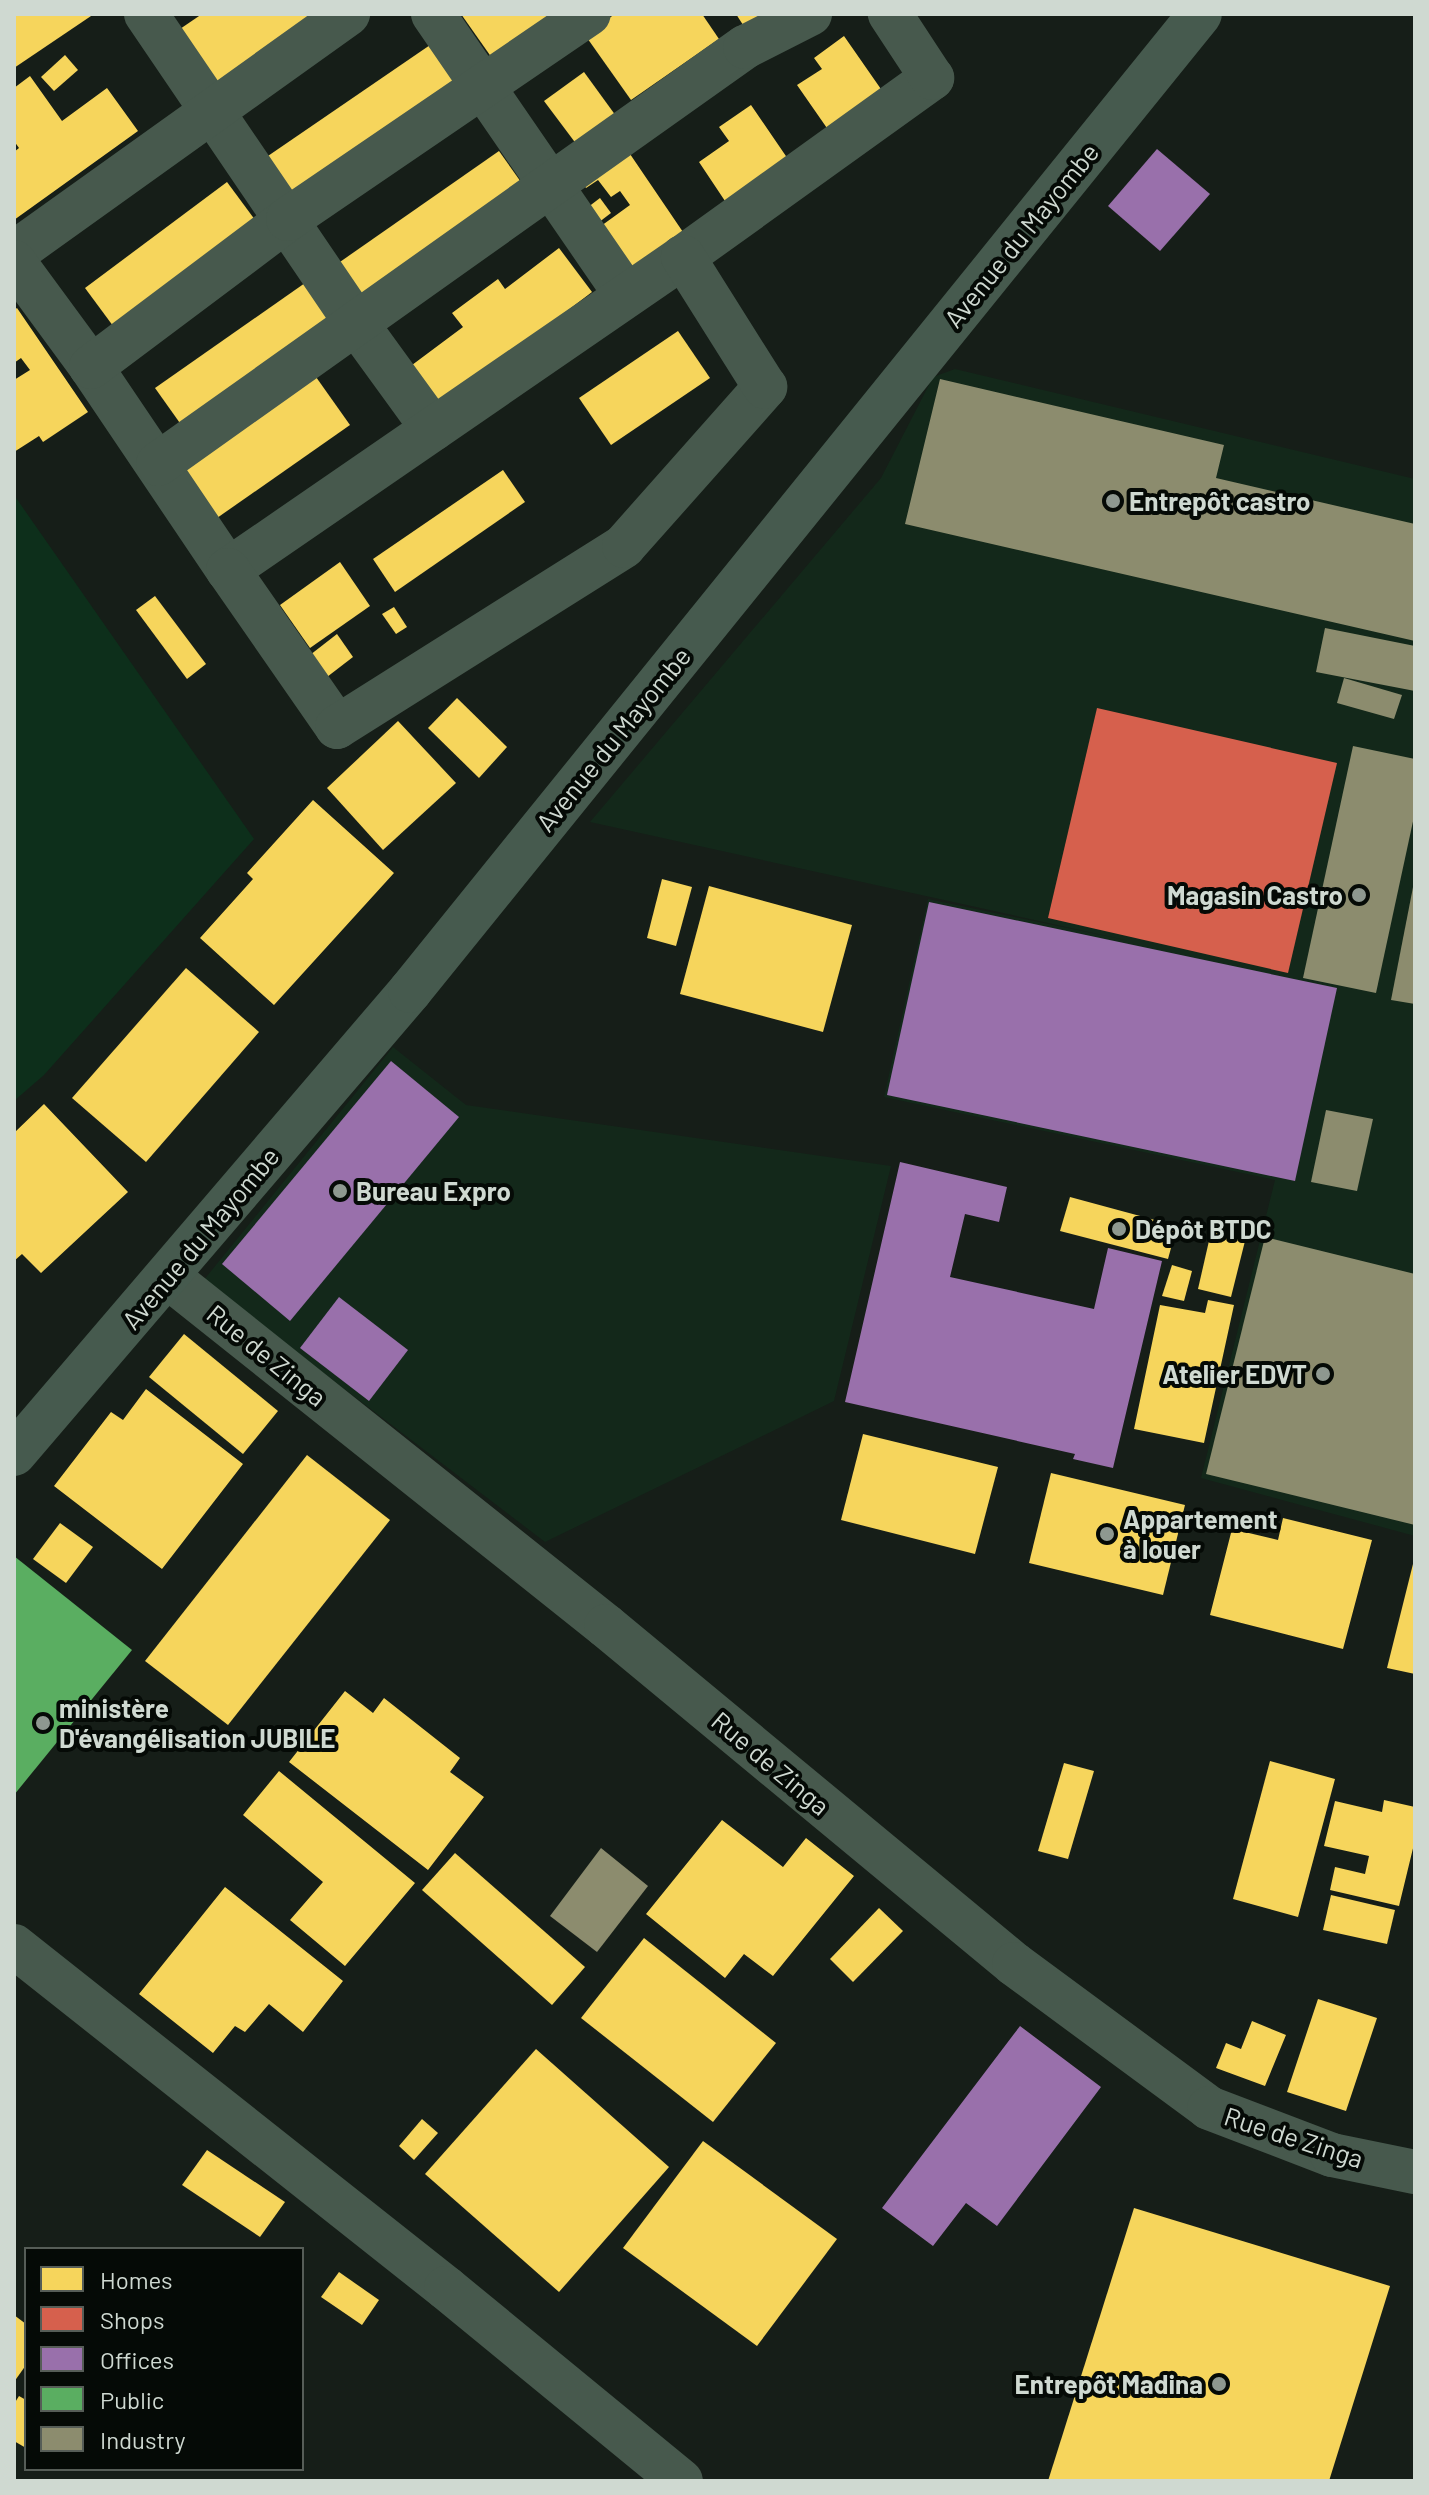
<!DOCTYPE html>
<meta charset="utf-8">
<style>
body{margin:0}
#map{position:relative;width:1429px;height:2495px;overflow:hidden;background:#161e18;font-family:Barlow,sans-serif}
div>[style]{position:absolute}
.built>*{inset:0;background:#13281a}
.green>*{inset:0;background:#0d2f1b}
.homes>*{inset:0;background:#f6d55c}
.shops>*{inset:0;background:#d6604d}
.offices>*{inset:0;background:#9970ab}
.public>*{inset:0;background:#5aae61}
.industry>*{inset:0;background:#8c8c6e}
.street>*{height:44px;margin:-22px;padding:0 22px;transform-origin:22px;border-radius:22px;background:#47594d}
.secondary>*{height:44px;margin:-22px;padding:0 22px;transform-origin:22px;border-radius:22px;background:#465a4e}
.dots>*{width:22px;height:22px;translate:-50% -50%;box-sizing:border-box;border:4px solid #050a06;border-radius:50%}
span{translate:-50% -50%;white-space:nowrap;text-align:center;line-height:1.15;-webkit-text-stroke:8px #050a06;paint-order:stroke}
.street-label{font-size:26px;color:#cfd9d1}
.poi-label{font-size:26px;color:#cfd9d1;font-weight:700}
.left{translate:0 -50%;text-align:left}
.right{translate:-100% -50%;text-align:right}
.frame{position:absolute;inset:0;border:16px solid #cfd9d1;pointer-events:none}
.legend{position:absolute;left:24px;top:2247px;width:280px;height:224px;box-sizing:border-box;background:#050a06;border:2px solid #565d57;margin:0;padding:10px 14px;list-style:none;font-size:24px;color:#cfd9d1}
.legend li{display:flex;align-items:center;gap:16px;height:40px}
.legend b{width:40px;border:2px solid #565d57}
</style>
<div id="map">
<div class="built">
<i style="clip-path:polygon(955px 369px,1415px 479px,1415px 1536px,1201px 1478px,1275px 1180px,884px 1097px,928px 899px,1130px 941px,590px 822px,881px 478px,933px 377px)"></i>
<i style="clip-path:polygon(393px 1047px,466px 1105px,891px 1166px,834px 1401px,545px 1542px,203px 1281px)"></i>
</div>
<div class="green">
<i style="clip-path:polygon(14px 495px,254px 839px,44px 1075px,14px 1101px)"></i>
</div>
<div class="homes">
<i style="clip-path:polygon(14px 14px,94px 14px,14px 68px)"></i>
<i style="clip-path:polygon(202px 14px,320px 14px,218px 84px,180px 29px)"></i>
<i style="clip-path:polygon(461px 14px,574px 14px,499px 68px)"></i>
<i style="clip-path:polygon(615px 14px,702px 14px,719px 39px,631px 100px,585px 35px)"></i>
<i style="clip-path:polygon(736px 14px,765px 14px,745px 28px)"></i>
<i style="clip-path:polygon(844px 36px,883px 92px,829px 131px,797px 85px,822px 69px,814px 58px)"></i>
<i style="clip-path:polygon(433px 43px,458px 80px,290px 194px,265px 158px)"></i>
<i style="clip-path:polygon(65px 55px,78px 70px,54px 91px,41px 77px)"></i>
<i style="clip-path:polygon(584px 72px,616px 116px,577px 145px,544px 101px)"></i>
<i style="clip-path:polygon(30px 76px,62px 121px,107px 88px,138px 131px,14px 220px,14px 152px,19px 148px,14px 141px,14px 88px)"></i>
<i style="clip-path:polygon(751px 105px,790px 162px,727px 204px,699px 162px,729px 141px,719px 127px)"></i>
<i style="clip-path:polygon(499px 151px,528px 192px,365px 305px,337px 264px)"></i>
<i style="clip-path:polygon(630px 154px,685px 235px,632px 271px,601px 226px,630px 205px,620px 191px,611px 197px,598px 180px,586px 188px,576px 173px)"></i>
<i style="clip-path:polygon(227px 182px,261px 228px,119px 334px,85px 288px)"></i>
<i style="clip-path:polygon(600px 198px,611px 213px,594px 226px,583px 211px)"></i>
<i style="clip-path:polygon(559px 248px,592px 292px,435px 411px,404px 371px,463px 327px,452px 313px,498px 279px,505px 289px)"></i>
<i style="clip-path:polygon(305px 283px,336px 327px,187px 433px,155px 388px)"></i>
<i style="clip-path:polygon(17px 308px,88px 412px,43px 442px,39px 436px,14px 452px,14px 380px,30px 370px,21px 358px,14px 363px,14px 310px)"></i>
<i style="clip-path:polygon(678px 331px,710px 378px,611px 445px,579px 398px)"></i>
<i style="clip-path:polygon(316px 377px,350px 425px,217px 518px,183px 470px)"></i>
<i style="clip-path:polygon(503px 470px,525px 502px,395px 592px,373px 559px)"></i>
<i style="clip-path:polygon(340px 562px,370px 606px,310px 648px,280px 605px)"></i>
<i style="clip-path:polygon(155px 596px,206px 664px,187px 679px,136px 610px)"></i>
<i style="clip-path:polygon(394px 607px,407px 627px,396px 634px,382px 614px)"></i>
<i style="clip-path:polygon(337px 634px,353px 657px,327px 677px,310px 655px)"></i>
<i style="clip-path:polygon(457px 698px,507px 747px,479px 778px,428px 728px)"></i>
<i style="clip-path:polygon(398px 721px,456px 783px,383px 850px,327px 788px)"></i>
<i style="clip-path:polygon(313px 800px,394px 873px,274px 1005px,200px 938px,253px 879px,247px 873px)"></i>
<i style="clip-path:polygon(662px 879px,692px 887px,676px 946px,647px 938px)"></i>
<i style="clip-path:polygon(709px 886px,852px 925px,823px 1032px,680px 994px)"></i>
<i style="clip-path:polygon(186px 968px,259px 1032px,146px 1162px,72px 1098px)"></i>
<i style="clip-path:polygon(44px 1104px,128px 1192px,41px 1273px,22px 1254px,14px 1261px,14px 1133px)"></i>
<i style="clip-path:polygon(1070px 1197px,1177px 1226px,1168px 1259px,1060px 1231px)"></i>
<i style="clip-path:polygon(1211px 1232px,1245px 1241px,1231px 1297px,1198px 1289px)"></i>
<i style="clip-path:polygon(1172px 1265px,1192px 1271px,1184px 1301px,1162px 1296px)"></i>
<i style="clip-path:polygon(1208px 1300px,1234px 1305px,1204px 1443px,1134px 1429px,1160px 1305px,1205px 1313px)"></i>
<i style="clip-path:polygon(184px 1334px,278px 1411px,243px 1454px,149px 1377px)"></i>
<i style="clip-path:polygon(146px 1389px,243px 1464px,162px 1569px,54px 1486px,111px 1412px,123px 1420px)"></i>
<i style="clip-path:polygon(863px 1434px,998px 1467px,975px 1554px,841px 1520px)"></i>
<i style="clip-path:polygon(307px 1455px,390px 1520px,228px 1725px,145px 1661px)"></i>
<i style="clip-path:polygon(1051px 1473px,1185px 1505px,1163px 1595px,1029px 1563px)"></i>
<i style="clip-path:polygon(1283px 1518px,1372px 1540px,1343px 1649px,1210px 1615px,1232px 1529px,1278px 1540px)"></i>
<i style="clip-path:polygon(60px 1523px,93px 1547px,66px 1583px,33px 1559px)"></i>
<i style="clip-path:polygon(1414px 1560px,1415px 1560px,1415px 1674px,1387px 1668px)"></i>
<i style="clip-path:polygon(345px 1691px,373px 1713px,384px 1698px,460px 1758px,450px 1772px,484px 1797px,428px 1870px,289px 1762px)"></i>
<i style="clip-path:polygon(1270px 1761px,1335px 1779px,1298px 1917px,1233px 1899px)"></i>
<i style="clip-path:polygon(1064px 1763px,1094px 1771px,1068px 1859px,1038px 1851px)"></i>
<i style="clip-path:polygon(279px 1771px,415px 1883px,345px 1966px,290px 1920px,323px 1882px,243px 1815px)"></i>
<i style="clip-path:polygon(1384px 1800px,1415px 1807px,1415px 1840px,1399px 1906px,1330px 1890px,1335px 1867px,1365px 1874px,1369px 1856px,1324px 1846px,1335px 1801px,1382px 1812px)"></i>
<i style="clip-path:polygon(722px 1820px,783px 1867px,806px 1838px,854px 1876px,773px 1976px,744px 1954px,725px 1978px,646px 1914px)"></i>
<i style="clip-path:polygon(455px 1853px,585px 1967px,552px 2005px,422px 1890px)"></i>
<i style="clip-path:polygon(225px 1887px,343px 1981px,303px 2032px,269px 2004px,245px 2032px,235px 2026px,213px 2053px,139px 1994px)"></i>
<i style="clip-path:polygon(1331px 1895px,1395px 1910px,1387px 1944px,1323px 1930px)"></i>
<i style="clip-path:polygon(879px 1908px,903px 1931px,853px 1982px,830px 1959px)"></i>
<i style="clip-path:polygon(644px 1938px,776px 2043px,713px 2122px,581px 2018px)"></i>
<i style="clip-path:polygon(1318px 1999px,1377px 2018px,1346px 2111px,1287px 2092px)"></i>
<i style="clip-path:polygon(1252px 2021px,1286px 2035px,1265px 2086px,1216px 2068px,1226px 2043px,1241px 2049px)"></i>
<i style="clip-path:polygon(536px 2049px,669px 2167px,559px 2292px,425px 2174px)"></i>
<i style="clip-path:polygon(422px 2119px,438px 2133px,414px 2160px,399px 2146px)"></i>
<i style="clip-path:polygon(703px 2141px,837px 2239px,757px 2346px,623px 2248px)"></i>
<i style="clip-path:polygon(207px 2150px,285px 2202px,260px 2237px,182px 2185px)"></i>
<i style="clip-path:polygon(1134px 2208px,1390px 2286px,1329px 2481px,1048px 2481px)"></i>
<i style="clip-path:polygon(339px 2272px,379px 2300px,362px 2325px,321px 2297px)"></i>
<i style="clip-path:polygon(14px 2315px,26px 2324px,26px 2365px,14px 2382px)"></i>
<i style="clip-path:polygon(19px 2396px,26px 2400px,26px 2448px,14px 2441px,14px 2404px)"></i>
</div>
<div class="shops">
<i style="clip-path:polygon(1097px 708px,1337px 763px,1288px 973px,1048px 918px)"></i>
</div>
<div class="offices">
<i style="clip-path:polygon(1157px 149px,1210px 194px,1160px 251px,1108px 206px)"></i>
<i style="clip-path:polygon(929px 902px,1337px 988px,1295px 1181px,887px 1095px)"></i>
<i style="clip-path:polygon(391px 1061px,459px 1117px,290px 1321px,222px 1264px)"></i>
<i style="clip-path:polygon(900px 1162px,1007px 1187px,999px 1222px,965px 1214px,950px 1277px,1094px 1309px,1108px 1248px,1162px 1261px,1113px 1468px,1073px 1459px,1075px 1454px,845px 1402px)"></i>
<i style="clip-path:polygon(339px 1297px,408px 1350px,369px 1401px,300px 1348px)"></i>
<i style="clip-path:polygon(1020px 2026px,1101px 2087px,997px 2226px,966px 2203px,933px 2246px,882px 2208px)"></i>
</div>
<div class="public">
<i style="clip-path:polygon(14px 1556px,132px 1650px,14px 1795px)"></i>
</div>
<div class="industry">
<i style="clip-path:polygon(940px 379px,1224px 445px,1216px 478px,1415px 524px,1415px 641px,905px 524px)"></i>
<i style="clip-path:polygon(1325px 628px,1415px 646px,1415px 691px,1316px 672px)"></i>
<i style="clip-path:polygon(1344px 678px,1402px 695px,1394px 719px,1337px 703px)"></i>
<i style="clip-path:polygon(1353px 746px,1415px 759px,1415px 812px,1376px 993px,1303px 978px)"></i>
<i style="clip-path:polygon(1414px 882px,1415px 882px,1415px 1004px,1391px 1000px)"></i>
<i style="clip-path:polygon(1326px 1110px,1373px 1119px,1357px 1191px,1311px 1182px)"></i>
<i style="clip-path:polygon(1265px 1237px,1415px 1274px,1415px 1525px,1206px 1474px)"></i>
<i style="clip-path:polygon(601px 1848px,648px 1886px,597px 1952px,550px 1916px)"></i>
</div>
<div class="street">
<i style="left:146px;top:14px;width:374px;rotate:55.8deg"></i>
<i style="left:356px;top:323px;width:131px;rotate:54deg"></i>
<i style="left:433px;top:14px;width:341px;rotate:55.5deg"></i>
<i style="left:14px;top:253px;width:411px;rotate:-35.6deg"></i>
<i style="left:14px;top:262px;width:130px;rotate:53.7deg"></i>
<i style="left:91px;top:367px;width:245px;rotate:56deg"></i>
<i style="left:228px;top:570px;width:552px;rotate:-34.52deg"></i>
<i style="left:683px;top:257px;width:307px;rotate:-35.7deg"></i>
<i style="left:932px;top:78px;width:77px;rotate:-123.3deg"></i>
<i style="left:91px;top:367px;width:246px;rotate:-36.9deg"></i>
<i style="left:288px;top:219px;width:364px;rotate:-34.3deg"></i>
<i style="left:158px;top:464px;width:720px;rotate:-35.39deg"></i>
<i style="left:745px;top:47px;width:73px;rotate:-26.9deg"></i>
<i style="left:228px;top:570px;width:191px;rotate:55.2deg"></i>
<i style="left:337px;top:727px;width:339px;rotate:-32.2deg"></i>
<i style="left:624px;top:546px;width:213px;rotate:-48.4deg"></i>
<i style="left:765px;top:387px;width:154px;rotate:-122.2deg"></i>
<i style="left:167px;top:1276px;width:561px;rotate:38.56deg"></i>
<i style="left:606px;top:1626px;width:530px;rotate:39.64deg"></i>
<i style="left:1014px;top:1964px;width:242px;rotate:36.4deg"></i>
<i style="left:1209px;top:2108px;width:132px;rotate:20.9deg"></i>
<i style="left:1332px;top:2155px;width:85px;rotate:11.6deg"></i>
<i style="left:14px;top:1946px;width:551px;rotate:38.37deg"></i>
<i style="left:446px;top:2288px;width:304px;rotate:39.4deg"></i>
</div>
<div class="secondary">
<i style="left:14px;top:1454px;width:609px;rotate:-49.46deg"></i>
<i style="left:410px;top:991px;width:1256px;rotate:-51.04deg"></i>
</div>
<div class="dots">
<i style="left:1113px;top:501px;background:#8e9890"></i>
<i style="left:1359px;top:895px;background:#8e9890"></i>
<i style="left:340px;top:1191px;background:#8e9890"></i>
<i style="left:1119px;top:1229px;background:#8e9890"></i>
<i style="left:1323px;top:1374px;background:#8e9890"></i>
<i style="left:1107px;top:1534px;background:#8e9890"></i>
<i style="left:43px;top:1723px;background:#8e9890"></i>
<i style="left:1219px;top:2384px;background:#8e9890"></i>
</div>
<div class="street-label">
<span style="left:1021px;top:235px;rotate:-51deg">Avenue du Mayombe</span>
<span style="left:613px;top:739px;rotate:-51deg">Avenue du Mayombe</span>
<span style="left:200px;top:1238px;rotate:-50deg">Avenue du Mayombe</span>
<span style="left:267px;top:1355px;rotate:39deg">Rue de Zinga</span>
<span style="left:771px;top:1763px;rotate:40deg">Rue de Zinga</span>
<span style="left:1294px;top:2137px;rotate:18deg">Rue de Zinga</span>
</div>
<div class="poi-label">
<span class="left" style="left:1129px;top:501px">Entrepôt castro</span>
<span class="right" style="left:1343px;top:895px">Magasin Castro</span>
<span class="left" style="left:356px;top:1191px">Bureau Expro</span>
<span class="left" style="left:1135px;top:1229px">Dépôt BTDC</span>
<span class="right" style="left:1307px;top:1374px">Atelier EDVT</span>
<span class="left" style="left:1123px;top:1534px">Appartement<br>à louer</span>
<span class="left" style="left:59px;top:1723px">ministère<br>D'évangélisation JUBILE</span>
<span class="right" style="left:1203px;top:2384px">Entrepôt Madina</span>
</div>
<div class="frame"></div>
<ul class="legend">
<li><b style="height:22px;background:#f6d55c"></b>Homes</li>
<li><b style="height:22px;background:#d6604d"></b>Shops</li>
<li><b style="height:22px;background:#9970ab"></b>Offices</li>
<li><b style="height:22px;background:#5aae61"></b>Public</li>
<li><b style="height:22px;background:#8c8c6e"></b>Industry</li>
</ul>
</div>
